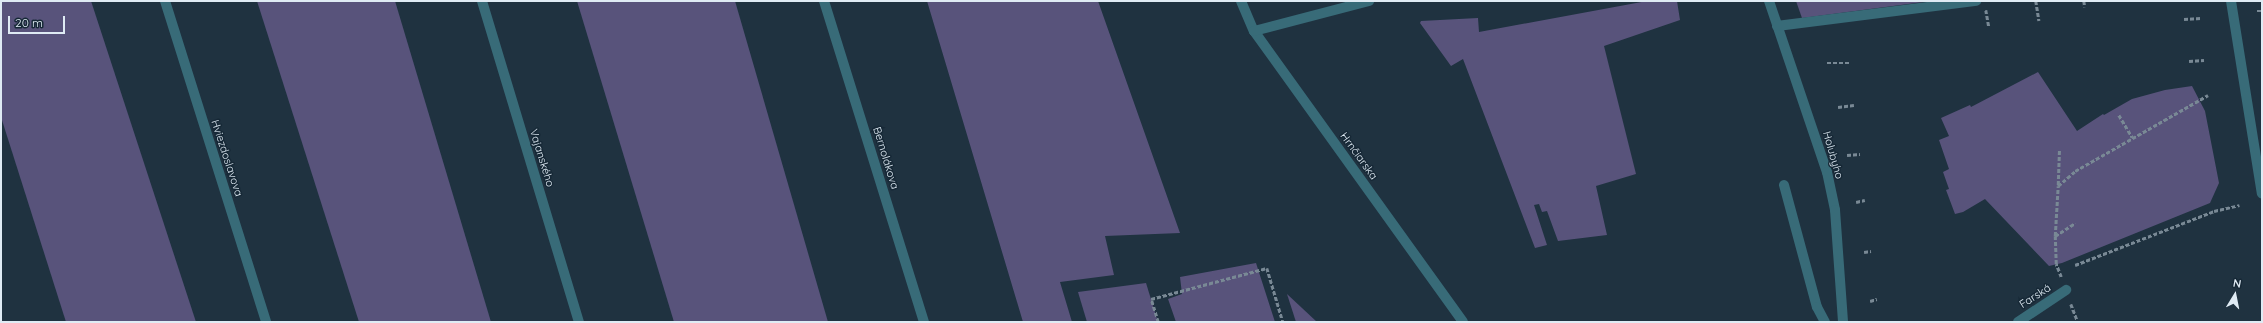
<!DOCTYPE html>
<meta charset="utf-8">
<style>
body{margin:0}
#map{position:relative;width:2263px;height:323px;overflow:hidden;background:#1f3240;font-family:Quicksand,sans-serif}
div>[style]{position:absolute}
.green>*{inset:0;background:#58537b}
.path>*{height:2.5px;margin-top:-1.25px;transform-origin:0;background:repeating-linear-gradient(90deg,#798995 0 4px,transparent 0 6px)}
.minor>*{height:10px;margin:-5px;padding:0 5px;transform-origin:5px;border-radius:5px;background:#386b78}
span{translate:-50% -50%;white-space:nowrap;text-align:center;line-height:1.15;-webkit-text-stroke:3px #162836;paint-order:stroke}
.street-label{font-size:11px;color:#dfebf4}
.frame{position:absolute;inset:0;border:2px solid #dfebf4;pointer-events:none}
.north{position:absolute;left:2215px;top:275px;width:40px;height:40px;-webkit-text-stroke:3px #162836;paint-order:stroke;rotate:10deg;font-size:11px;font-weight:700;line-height:16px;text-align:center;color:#dfebf4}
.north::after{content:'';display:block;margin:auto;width:14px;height:18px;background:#dfebf4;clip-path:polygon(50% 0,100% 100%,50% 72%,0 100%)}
.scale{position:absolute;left:8px;top:16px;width:57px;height:18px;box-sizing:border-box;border:2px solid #dfebf4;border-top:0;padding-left:5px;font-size:12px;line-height:14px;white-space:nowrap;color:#dfebf4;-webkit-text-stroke:3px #162836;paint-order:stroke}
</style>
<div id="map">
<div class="green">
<i style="clip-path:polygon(1px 1px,91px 1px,196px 322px,66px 322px,1px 117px)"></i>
<i style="clip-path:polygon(257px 1px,395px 1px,491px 322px,359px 322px)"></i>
<i style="clip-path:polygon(577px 1px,735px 1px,828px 322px,674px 322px)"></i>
<i style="clip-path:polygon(927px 1px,1098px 1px,1180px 233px,1105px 236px,1114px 275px,1060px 282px,1072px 322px,1023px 322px)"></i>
<i style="clip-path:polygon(1647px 1px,1677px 1px,1680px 20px,1604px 46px,1636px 174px,1596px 186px,1607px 235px,1558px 241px,1547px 211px,1542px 212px,1539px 204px,1534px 205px,1547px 245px,1535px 248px,1463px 59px,1451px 66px,1420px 23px,1421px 21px,1478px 18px,1479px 32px)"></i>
<i style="clip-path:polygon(1796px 1px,1931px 1px,1802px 18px)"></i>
<i style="clip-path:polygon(2038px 72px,2077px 131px,2103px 114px,2104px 115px,2132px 99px,2165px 90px,2192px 86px,2205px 111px,2219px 183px,2210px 203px,2062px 263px,2049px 266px,1985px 199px,1963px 212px,1955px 214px,1946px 190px,1949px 189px,1943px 172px,1949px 169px,1939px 140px,1949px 136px,1941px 118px,1970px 105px,1971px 107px)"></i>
<i style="clip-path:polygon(1256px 263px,1275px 322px,1176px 322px,1168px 299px,1182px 294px,1180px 277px)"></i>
<i style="clip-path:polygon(1146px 283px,1158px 322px,1087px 322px,1078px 292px)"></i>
<i style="clip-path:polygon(1287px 294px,1317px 322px,1296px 322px)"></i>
</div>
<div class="path">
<i style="left:2036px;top:1px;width:20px;rotate:81deg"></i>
<i style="left:2084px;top:1px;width:6px;rotate:81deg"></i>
<i style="left:1986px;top:10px;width:17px;rotate:80deg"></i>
<i style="left:2257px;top:11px;width:5px"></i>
<i style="left:2184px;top:19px;width:17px;rotate:-3deg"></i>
<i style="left:2189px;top:61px;width:15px;rotate:-4deg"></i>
<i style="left:1827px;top:63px;width:22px"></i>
<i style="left:1838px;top:107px;width:16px;rotate:-7deg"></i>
<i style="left:2119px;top:115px;width:26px;rotate:59deg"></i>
<i style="left:1847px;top:155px;width:13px;rotate:-4deg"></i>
<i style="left:2058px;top:185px;width:35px;rotate:-88deg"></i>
<i style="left:1856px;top:202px;width:9px;rotate:-13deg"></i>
<i style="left:2055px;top:236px;width:24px;rotate:-33deg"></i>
<i style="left:1864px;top:252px;width:7px;rotate:-8deg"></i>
<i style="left:2075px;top:265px;width:149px;rotate:-21.2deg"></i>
<i style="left:2214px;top:211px;width:26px;rotate:-13deg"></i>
<i style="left:2061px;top:277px;width:14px;rotate:-111deg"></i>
<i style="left:2056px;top:264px;width:28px;rotate:-92deg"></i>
<i style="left:2055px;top:236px;width:50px;rotate:-86.6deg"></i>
<i style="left:2058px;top:186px;width:23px;rotate:-41deg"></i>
<i style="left:2075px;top:171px;width:153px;rotate:-29.7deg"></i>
<i style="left:1870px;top:301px;width:7px;rotate:-16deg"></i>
<i style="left:2071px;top:304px;width:19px;rotate:69deg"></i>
<i style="left:1158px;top:322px;width:24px;rotate:-107deg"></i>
<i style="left:1151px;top:299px;width:120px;rotate:-15deg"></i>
<i style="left:1267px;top:268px;width:56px;rotate:73.5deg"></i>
</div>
<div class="minor">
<i style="left:165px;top:1px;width:337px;rotate:72.5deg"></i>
<i style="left:482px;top:1px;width:335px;rotate:73.2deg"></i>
<i style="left:824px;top:1px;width:336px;rotate:72.7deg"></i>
<i style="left:1241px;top:1px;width:33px;rotate:67deg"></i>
<i style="left:1254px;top:31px;width:358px;rotate:54.3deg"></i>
<i style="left:1769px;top:1px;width:181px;rotate:71.3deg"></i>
<i style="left:1827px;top:172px;width:39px;rotate:78deg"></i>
<i style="left:1835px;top:210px;width:112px;rotate:85.9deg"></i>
<i style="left:2231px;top:1px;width:195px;rotate:80.9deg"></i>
<i style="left:1777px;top:26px;width:201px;rotate:-7.2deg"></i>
<i style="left:1254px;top:31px;width:119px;rotate:-14.6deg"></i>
<i style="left:1784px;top:185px;width:126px;rotate:74.9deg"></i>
<i style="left:1817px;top:307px;width:17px;rotate:62deg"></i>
<i style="left:2018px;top:322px;width:58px;rotate:-33.7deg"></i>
</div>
<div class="street-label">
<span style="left:1833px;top:155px;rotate:74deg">Holubyho</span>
<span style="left:1359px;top:156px;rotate:54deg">Hrnčiarska</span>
<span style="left:227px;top:158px;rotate:72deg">Hviezdoslavova</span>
<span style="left:542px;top:158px;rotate:73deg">Vajanského</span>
<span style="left:886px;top:158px;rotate:73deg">Bernolákova</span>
<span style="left:2035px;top:296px;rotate:-33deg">Farská</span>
</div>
<div class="frame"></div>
<div class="north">N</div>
<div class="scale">20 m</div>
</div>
